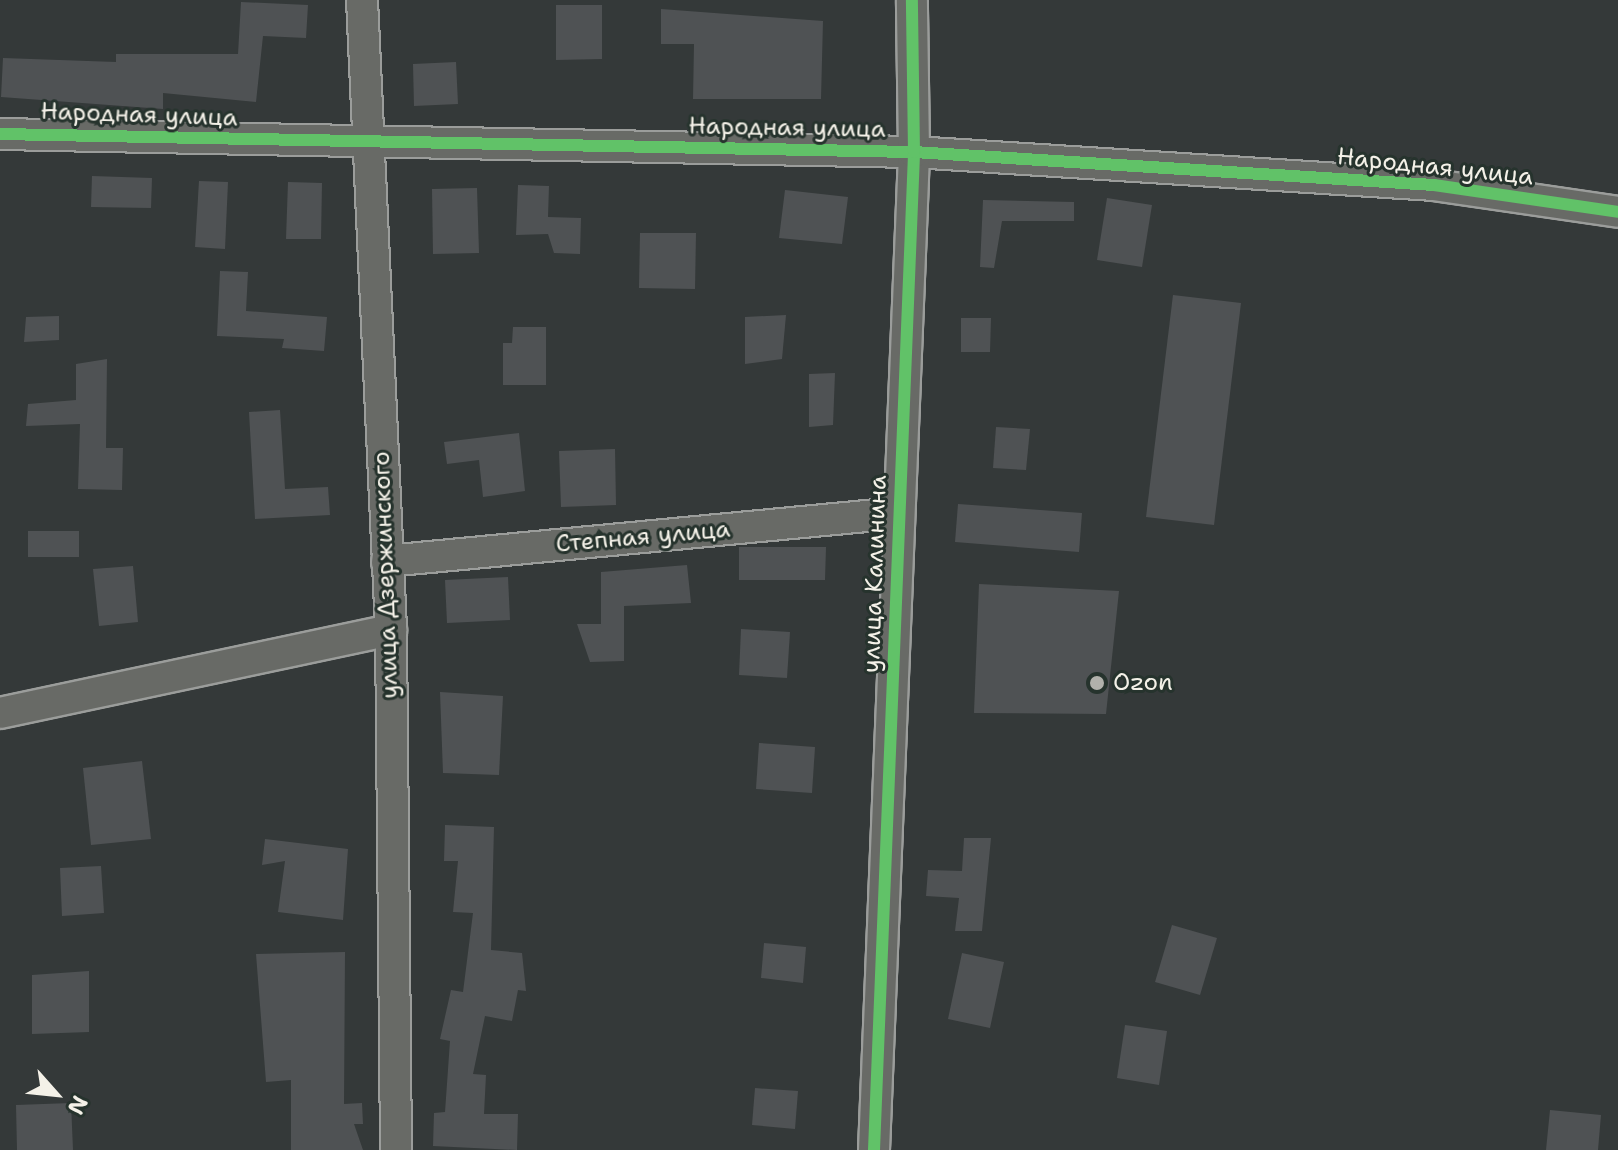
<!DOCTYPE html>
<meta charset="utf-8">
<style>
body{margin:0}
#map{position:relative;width:1618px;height:1150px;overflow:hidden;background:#343939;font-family:"Shantell Sans",sans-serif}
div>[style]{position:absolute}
.building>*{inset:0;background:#4f5254}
.roads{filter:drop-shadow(2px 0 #9b9d9b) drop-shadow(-2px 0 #9b9d9b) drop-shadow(0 2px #9b9d9b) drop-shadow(0 -2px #9b9d9b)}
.street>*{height:30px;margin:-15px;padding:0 15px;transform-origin:15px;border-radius:15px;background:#686a66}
.cycleway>*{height:12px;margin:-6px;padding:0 6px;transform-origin:6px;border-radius:6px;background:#61c268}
.dots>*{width:22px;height:22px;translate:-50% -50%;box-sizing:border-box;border:4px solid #26332d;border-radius:50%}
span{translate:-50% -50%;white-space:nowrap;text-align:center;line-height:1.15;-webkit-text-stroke:6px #26332d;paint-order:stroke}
.street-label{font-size:24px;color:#f4f1e8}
.poi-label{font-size:24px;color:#f4f1e8}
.left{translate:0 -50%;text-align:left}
.north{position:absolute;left:16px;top:1054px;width:80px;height:80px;-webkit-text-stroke:6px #26332d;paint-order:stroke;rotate:117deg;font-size:22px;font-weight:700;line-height:32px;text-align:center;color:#f4f1e8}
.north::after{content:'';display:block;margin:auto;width:28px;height:36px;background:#f4f1e8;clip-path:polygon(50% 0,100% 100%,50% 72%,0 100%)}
</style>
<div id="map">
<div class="building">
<i style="clip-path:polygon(241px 2px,308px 5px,306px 38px,263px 36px,256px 102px,163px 93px,163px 109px,1px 97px,3px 58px,116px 62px,116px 54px,238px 54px)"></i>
<i style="clip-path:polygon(556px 5px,602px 5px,602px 59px,556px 60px)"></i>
<i style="clip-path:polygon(661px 9px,823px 21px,821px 99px,693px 99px,694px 44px,661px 44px)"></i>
<i style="clip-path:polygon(456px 62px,458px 104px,414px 106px,413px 64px)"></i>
<i style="clip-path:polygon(92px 176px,152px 178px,151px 208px,91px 207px)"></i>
<i style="clip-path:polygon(199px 181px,228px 182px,225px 249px,195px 247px)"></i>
<i style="clip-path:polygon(288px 182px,322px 183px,321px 239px,286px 239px)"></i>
<i style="clip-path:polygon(518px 185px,549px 186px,548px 217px,581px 218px,580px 254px,554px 253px,548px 234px,516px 235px)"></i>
<i style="clip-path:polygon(477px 188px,479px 253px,433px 254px,432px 189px)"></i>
<i style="clip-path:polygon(785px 190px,848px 197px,842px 244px,779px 238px)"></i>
<i style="clip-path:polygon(1107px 198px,1152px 205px,1142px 267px,1097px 260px)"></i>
<i style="clip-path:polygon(983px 200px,1074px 202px,1074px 221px,1002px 221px,994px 268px,980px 267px)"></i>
<i style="clip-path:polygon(640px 233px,696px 233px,695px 289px,639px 288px)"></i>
<i style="clip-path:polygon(220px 271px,248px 272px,246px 311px,327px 317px,324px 351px,282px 348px,284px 339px,217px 336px)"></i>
<i style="clip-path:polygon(1173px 295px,1241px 303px,1214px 525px,1146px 517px)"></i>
<i style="clip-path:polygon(786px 315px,782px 359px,745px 364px,745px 317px)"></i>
<i style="clip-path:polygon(59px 316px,59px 340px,24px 342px,26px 317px)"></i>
<i style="clip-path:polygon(961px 318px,991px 318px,990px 352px,961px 352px)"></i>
<i style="clip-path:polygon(513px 327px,546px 327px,546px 385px,503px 385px,503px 343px,512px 343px)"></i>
<i style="clip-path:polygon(107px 359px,106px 448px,123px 448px,122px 490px,78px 489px,80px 424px,26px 426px,28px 404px,76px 400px,76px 364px)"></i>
<i style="clip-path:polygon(835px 373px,833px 425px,809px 427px,809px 374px)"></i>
<i style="clip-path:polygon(280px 410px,285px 489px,328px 487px,330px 515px,255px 519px,249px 412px)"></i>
<i style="clip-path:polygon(996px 427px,1030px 429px,1026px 470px,993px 468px)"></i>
<i style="clip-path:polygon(519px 433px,525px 491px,483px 497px,479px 460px,447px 464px,444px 442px)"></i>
<i style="clip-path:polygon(615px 449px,616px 505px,561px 507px,559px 451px)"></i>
<i style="clip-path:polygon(958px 504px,1082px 513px,1079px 552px,955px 542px)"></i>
<i style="clip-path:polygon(28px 531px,79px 531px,79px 557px,28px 557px)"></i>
<i style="clip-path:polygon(739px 547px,826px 547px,825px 580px,739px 580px)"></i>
<i style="clip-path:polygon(687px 565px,691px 603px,624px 606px,624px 661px,590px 662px,577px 624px,601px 624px,601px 572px)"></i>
<i style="clip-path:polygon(133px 566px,138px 622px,99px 626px,93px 569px)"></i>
<i style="clip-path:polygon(508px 577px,510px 620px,447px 623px,445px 580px)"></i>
<i style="clip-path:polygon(979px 584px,1119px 591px,1106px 714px,974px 713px)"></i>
<i style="clip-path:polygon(741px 629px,790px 632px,787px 678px,739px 675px)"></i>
<i style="clip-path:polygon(440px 692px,503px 696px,499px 775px,443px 773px)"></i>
<i style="clip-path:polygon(759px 743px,815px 747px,812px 793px,756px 789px)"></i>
<i style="clip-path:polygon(142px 761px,151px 839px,91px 845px,83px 768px)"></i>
<i style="clip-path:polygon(445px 825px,494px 827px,491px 950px,522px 953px,526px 991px,518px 990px,512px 1021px,485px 1016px,473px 1074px,486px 1075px,484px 1114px,518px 1114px,517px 1150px,433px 1146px,434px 1113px,445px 1112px,450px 1041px,440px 1039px,451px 990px,463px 992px,473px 913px,453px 912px,458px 861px,444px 861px)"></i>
<i style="clip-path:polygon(964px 838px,991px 838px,982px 931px,955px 931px,959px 898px,926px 896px,928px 870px,962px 871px)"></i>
<i style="clip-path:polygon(265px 839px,348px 849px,343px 920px,278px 912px,285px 861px,262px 865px)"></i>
<i style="clip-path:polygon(101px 866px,104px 913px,62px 916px,60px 868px)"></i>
<i style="clip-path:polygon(1172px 925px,1217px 938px,1200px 995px,1155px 982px)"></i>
<i style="clip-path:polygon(764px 943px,806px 947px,803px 983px,761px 978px)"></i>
<i style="clip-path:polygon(345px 952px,344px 1104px,362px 1103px,363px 1124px,354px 1124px,363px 1150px,291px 1150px,291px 1080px,266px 1082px,256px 954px)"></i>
<i style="clip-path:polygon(962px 953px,1004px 962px,990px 1028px,948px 1019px)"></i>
<i style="clip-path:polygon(89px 971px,89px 1032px,32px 1034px,32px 975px)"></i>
<i style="clip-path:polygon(1125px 1025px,1167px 1031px,1159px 1085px,1117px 1078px)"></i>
<i style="clip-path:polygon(755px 1088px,798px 1091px,795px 1129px,752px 1125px)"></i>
<i style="clip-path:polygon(71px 1103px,73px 1150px,17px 1150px,16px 1105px)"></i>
<i style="clip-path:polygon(1550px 1110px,1601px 1115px,1598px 1150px,1546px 1150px)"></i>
</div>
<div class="roads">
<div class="street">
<i style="left:362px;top:0;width:631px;rotate:87.36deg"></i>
<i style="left:391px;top:630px;width:520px;rotate:89.45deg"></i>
<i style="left:0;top:134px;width:914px;rotate:1.13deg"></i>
<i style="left:914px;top:152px;width:521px;rotate:3.63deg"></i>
<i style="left:1434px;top:185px;width:186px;rotate:8.3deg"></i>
<i style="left:387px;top:561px;width:514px;rotate:-5.36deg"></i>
<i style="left:0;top:713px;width:400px;rotate:-12deg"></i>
<i style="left:874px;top:1150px;width:999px;rotate:-87.7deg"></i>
<i style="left:914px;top:152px;width:152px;rotate:-90.8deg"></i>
</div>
</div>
<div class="cycleway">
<i style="left:0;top:134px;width:914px;rotate:1.13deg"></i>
<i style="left:914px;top:152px;width:521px;rotate:3.63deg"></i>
<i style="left:1434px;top:185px;width:186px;rotate:8.3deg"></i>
<i style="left:874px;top:1150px;width:999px;rotate:-87.7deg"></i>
<i style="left:914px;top:152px;width:152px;rotate:-90.8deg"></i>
</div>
<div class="dots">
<i style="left:1097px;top:683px;background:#b1b1ab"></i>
</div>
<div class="street-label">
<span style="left:139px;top:115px;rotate:2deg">Народная улица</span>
<span style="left:787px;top:128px;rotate:1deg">Народная улица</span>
<span style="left:1435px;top:167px;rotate:6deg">Народная улица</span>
<span style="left:643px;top:537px;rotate:-5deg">Степная улица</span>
<span style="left:875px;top:574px;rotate:-88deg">улица Калинина</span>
<span style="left:386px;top:575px;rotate:-92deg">улица Дзержинского</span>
</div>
<div class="poi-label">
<span class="left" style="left:1113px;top:683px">Ozon</span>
</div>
<div class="north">N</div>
</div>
